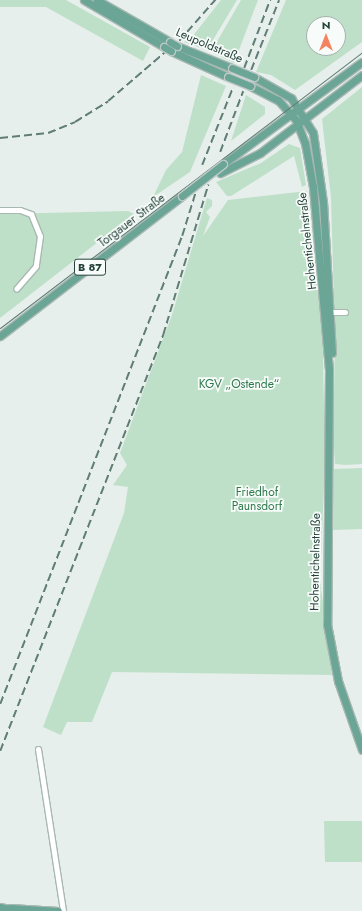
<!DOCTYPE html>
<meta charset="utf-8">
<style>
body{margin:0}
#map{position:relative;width:362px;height:911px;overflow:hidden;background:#e6efeb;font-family:Jost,sans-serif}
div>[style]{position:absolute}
.green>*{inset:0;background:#bfe0c8}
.roads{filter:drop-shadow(1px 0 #a8b8b2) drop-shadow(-1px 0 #a8b8b2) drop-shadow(0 1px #a8b8b2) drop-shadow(0 -1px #a8b8b2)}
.minor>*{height:5px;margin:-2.5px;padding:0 2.5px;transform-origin:2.5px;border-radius:2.5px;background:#fff}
.major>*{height:7px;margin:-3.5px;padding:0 3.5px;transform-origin:3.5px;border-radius:3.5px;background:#6aa596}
.tram>*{height:1px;margin:-0.5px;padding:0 0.5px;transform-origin:0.5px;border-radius:0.5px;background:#5f7d75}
.rail>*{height:1.5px;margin-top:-0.75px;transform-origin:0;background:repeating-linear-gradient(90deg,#5f7d75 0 8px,transparent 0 12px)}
.bridges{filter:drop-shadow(1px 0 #c2cac8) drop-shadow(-1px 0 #c2cac8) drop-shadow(0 1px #c2cac8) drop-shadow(0 -1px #c2cac8)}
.major-bridge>*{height:7px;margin:-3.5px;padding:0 3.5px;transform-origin:3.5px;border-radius:3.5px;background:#6aa596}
span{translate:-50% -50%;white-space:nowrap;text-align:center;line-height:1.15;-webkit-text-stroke:3.5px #f7fbf9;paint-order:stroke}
.shield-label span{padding:1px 3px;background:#f7fbf9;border:1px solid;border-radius:3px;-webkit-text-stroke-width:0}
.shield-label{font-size:11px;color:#24423a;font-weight:700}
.street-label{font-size:12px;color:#24423a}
.park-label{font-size:12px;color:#2d7a4b}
.north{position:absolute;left:306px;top:16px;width:40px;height:40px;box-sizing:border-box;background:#f7fbf9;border:1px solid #a3b1ad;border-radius:50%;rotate:0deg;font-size:11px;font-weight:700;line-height:16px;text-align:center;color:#24423a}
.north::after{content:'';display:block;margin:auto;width:14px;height:18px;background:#f4845f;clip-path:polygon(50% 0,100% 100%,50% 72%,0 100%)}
</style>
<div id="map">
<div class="green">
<i style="clip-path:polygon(0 0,66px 0,150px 47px,143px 61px,46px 7px,0 7px)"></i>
<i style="clip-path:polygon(221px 0,237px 0,207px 50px,184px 42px,192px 37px)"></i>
<i style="clip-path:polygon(241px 0,258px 0,234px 63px,211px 52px)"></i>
<i style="clip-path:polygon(evenodd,286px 0,362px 0,362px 42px,295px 90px,271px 75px,256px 72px,286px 0,314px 24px,338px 24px,338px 48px,314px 48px,314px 24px)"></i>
<i style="clip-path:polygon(201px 75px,226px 86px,190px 172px,153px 197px,166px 170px,182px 152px)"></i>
<i style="clip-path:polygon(362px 87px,362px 464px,346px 465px,335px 464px,333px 436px,335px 340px,331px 198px,322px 119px)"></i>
<i style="clip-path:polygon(246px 95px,265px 107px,265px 114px,231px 141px)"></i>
<i style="clip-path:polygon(289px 144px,300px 148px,306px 185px,302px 187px,294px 156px,231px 196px,227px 196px,216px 182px,261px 163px)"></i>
<i style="clip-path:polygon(307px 191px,322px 302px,325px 467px,320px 579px,332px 675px,112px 672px,92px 722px,67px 722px,61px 735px,43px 727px,124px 513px,128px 487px,113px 485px,127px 465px,120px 453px,172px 315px,207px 198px,212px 200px,212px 206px,206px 212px,210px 217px,203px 236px,228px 200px)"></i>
<i style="clip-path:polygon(128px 211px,134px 214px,0 318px,0 214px)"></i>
<i style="clip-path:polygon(362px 468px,362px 529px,332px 530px,334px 469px)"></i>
<i style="clip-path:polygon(324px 821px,362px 821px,362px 862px,325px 862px)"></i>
</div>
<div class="roads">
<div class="minor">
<i style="left:0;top:210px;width:20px"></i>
<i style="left:20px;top:210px;width:12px;rotate:20deg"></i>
<i style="left:31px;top:214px;width:24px;rotate:68deg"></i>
<i style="left:40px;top:236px;width:30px;rotate:98deg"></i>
<i style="left:36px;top:266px;width:30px;rotate:131deg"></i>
<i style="left:332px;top:312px;width:13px"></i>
<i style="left:38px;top:749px;width:164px;rotate:81.2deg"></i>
</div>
<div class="major">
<i style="left:84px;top:0;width:93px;rotate:30.4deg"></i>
<i style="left:97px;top:0;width:84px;rotate:29.9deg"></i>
<i style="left:177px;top:46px;width:59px;rotate:21.8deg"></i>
<i style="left:171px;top:51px;width:63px;rotate:24.5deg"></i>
<i style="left:254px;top:77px;width:43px;rotate:29.6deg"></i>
<i style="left:291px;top:98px;width:41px;rotate:57.8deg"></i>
<i style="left:313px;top:133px;width:70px;rotate:81.8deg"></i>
<i style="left:323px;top:202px;width:151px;rotate:86.6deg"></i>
<i style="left:250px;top:86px;width:31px;rotate:27deg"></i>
<i style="left:278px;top:100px;width:27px;rotate:48deg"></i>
<i style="left:296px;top:120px;width:25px;rotate:69deg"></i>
<i style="left:305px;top:143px;width:45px;rotate:79.7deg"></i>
<i style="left:313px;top:187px;width:183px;rotate:85deg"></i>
<i style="left:329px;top:369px;width:255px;rotate:90.4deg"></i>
<i style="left:327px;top:624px;width:58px;rotate:79.1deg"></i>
<i style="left:338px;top:681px;width:73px;rotate:70.8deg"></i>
<i style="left:223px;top:164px;width:172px;rotate:-36.3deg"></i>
<i style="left:220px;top:173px;width:45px;rotate:-26.6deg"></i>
<i style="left:260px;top:153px;width:128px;rotate:-37.4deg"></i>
<i style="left:0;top:336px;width:230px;rotate:-37.6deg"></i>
<i style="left:0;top:907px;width:13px;rotate:13deg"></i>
<i style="left:10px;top:908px;width:48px;rotate:3.6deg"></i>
</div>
</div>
<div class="tram">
<i style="left:0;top:328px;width:455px;rotate:-37.3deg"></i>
</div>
<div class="rail">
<i style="left:179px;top:41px;width:55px;rotate:-48.7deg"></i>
<i style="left:244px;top:68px;width:73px;rotate:-69.1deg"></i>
<i style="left:251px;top:70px;width:75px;rotate:-68.2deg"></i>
<i style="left:0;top:138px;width:48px;rotate:-5.9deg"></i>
<i style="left:48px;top:133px;width:29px;rotate:-22deg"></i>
<i style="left:75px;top:122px;width:39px;rotate:-32deg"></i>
<i style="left:108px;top:101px;width:74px;rotate:-40.6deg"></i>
<i style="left:220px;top:152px;width:65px;rotate:-69.3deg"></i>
<i style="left:202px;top:165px;width:84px;rotate:-68.3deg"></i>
<i style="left:0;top:704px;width:502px;rotate:-68.75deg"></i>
<i style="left:182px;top:236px;width:44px;rotate:-72.8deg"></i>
<i style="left:0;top:751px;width:447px;rotate:-68.6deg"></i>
<i style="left:163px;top:335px;width:157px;rotate:-73.3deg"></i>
</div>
<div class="bridges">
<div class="major-bridge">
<i style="left:170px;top:42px;width:8px;rotate:30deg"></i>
<i style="left:164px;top:47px;width:8px;rotate:30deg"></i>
<i style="left:232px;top:68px;width:24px;rotate:22deg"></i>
<i style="left:228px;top:77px;width:24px;rotate:22deg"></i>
<i style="left:182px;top:196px;width:52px;rotate:-38deg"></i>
</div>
</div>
<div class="shield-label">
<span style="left:90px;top:267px">B 87</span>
</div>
<div class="street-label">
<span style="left:209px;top:46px;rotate:23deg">Leupoldstraße</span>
<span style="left:132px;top:221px;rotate:-37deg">Torgauer Straße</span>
<span style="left:308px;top:241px;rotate:-96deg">Hohentichelnstraße</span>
<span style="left:316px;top:562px;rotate:-89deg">Hohentichelnstraße</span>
</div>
<div class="park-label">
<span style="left:239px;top:385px">KGV „Ostende“</span>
<span style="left:257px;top:500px">Friedhof<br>Paunsdorf</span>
</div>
<div class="north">N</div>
</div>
